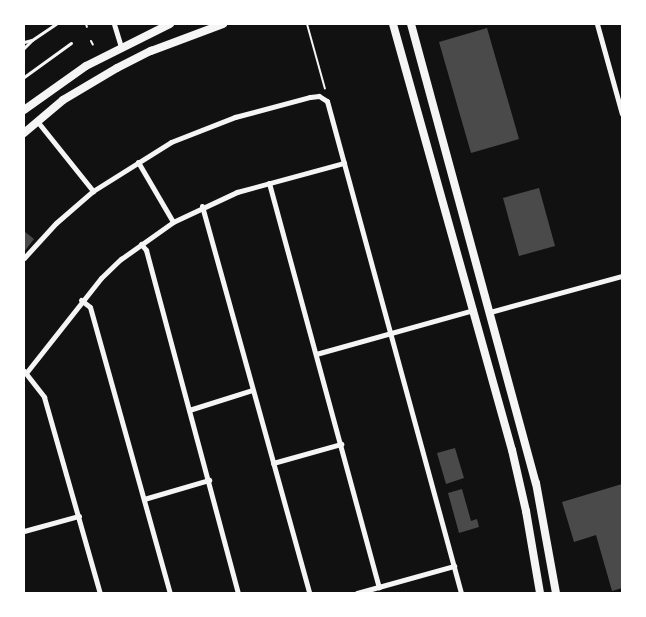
<!DOCTYPE html>
<style>
body{margin:0}
#map{position:relative;width:646px;height:617px;overflow:hidden;background:#111;font-family:"Noto Sans",sans-serif}
div>[style]{position:absolute}
.building>*{inset:0;background:#4a4a4a}
.path>*{height:2px;margin:-1px;padding:0 1px;transform-origin:1px;border-radius:1px;background:#f5f5f5}
.service>*{height:3px;margin:-1.5px;padding:0 1.5px;transform-origin:1.5px;border-radius:1.5px;background:#f5f5f5}
.minor>*{height:5px;margin:-2.5px;padding:0 2.5px;transform-origin:2.5px;border-radius:2.5px;background:#f5f5f5}
.tertiary>*{height:8px;margin:-4px;padding:0 4px;transform-origin:4px;border-radius:4px;background:#f5f5f5}
span{translate:-50% -50%;white-space:nowrap;text-align:center;line-height:1.15;-webkit-text-stroke:4px #fff;paint-order:stroke}
.frame{position:absolute;inset:0;border:25px solid #fff;pointer-events:none}
</style>
<div id="map">
<div class="building">
<i style="clip-path:polygon(487px 28px,519px 139px,471px 153px,439px 42px)"></i>
<i style="clip-path:polygon(539px 188px,555px 246px,519px 256px,503px 198px)"></i>
<i style="clip-path:polygon(24px 231px,34px 239px,24px 252px)"></i>
<i style="clip-path:polygon(455px 448px,464px 478px,446px 484px,437px 453px)"></i>
<i style="clip-path:polygon(622px 484px,622px 588px,612px 591px,596px 535px,574px 542px,562px 502px)"></i>
<i style="clip-path:polygon(462px 489px,471px 521px,477px 519px,479px 527px,459px 533px,448px 493px)"></i>
</div>
<div class="path">
<i style="left:86px;top:24px;width:3px;rotate:72deg"></i>
<i style="left:307px;top:24px;width:67px;rotate:74.5deg"></i>
<i style="left:91px;top:41px;width:4px;rotate:63deg"></i>
</div>
<div class="service">
<i style="left:24px;top:42px;width:8px;rotate:-14deg"></i>
<i style="left:32px;top:40px;width:29px;rotate:-34deg"></i>
<i style="left:24px;top:48px;width:11px;rotate:-45deg"></i>
<i style="left:24px;top:77px;width:58px;rotate:-35.9deg"></i>
</div>
<div class="minor">
<i style="left:114px;top:24px;width:24px;rotate:73deg"></i>
<i style="left:597px;top:24px;width:93px;rotate:74.5deg"></i>
<i style="left:37px;top:121px;width:90px;rotate:51.3deg"></i>
<i style="left:138px;top:162px;width:69px;rotate:59.7deg"></i>
<i style="left:269px;top:183px;width:419px;rotate:74.8deg"></i>
<i style="left:202px;top:206px;width:402px;rotate:74.5deg"></i>
<i style="left:141px;top:244px;width:8px;rotate:50deg"></i>
<i style="left:146px;top:250px;width:355px;rotate:75deg"></i>
<i style="left:24px;top:258px;width:47px;rotate:-47.6deg"></i>
<i style="left:56px;top:223px;width:49px;rotate:-40.9deg"></i>
<i style="left:93px;top:191px;width:92px;rotate:-32.1deg"></i>
<i style="left:171px;top:142px;width:69px;rotate:-21.3deg"></i>
<i style="left:235px;top:117px;width:78px;rotate:-14.9deg"></i>
<i style="left:310px;top:97px;width:9px;rotate:-6deg"></i>
<i style="left:319px;top:96px;width:9px;rotate:32deg"></i>
<i style="left:327px;top:101px;width:510px;rotate:74.76deg"></i>
<i style="left:81px;top:300px;width:11px;rotate:38deg"></i>
<i style="left:90px;top:307px;width:297px;rotate:74.4deg"></i>
<i style="left:490px;top:312px;width:137px;rotate:-15.3deg"></i>
<i style="left:316px;top:354px;width:164px;rotate:-15.6deg"></i>
<i style="left:24px;top:371px;width:33px;rotate:52deg"></i>
<i style="left:44px;top:397px;width:204px;rotate:74.1deg"></i>
<i style="left:26px;top:373px;width:121px;rotate:-51.7deg"></i>
<i style="left:101px;top:278px;width:28px;rotate:-44deg"></i>
<i style="left:121px;top:259px;width:64px;rotate:-35.4deg"></i>
<i style="left:173px;top:222px;width:71px;rotate:-25.1deg"></i>
<i style="left:237px;top:192px;width:111px;rotate:-15.2deg"></i>
<i style="left:189px;top:410px;width:66px;rotate:-17.6deg"></i>
<i style="left:273px;top:463px;width:71px;rotate:-15.6deg"></i>
<i style="left:144px;top:499px;width:68px;rotate:-16.3deg"></i>
<i style="left:24px;top:531px;width:57px;rotate:-15.3deg"></i>
<i style="left:357px;top:593px;width:101px;rotate:-15.6deg"></i>
</div>
<div class="tertiary">
<i style="left:393px;top:24px;width:442px;rotate:74.4deg"></i>
<i style="left:512px;top:450px;width:63px;rotate:77.1deg"></i>
<i style="left:526px;top:511px;width:83px;rotate:80.3deg"></i>
<i style="left:411px;top:24px;width:476px;rotate:74.8deg"></i>
<i style="left:536px;top:483px;width:112px;rotate:79.7deg"></i>
<i style="left:24px;top:110px;width:76px;rotate:-35.4deg"></i>
<i style="left:86px;top:66px;width:94px;rotate:-26.6deg"></i>
<i style="left:24px;top:133px;width:51px;rotate:-40.2deg"></i>
<i style="left:63px;top:100px;width:63px;rotate:-30.7deg"></i>
<i style="left:117px;top:68px;width:38px;rotate:-27deg"></i>
<i style="left:151px;top:51px;width:77px;rotate:-20.6deg"></i>
</div>
<div class="frame"></div>
</div>
